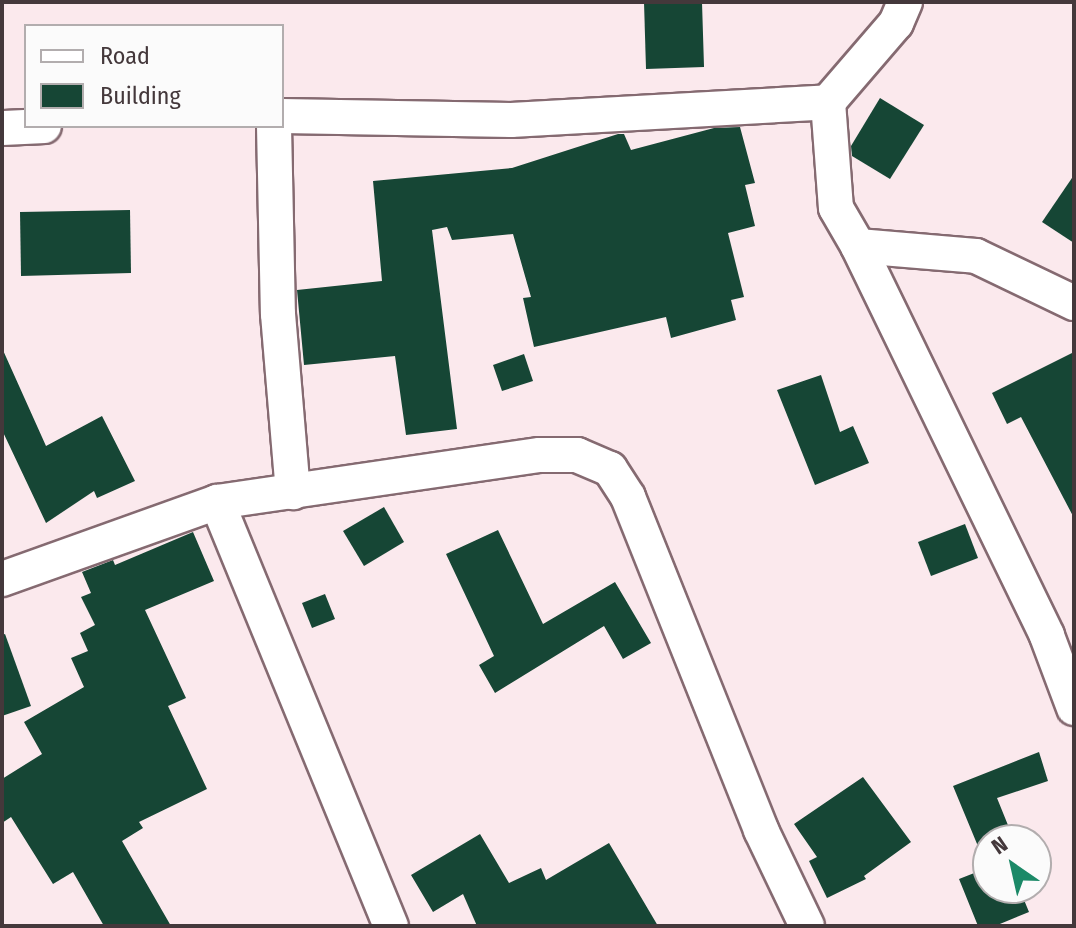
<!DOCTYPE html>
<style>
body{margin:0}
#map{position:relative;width:1076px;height:928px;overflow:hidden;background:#fbe9ed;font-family:"Fira Sans Condensed",sans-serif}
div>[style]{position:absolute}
.building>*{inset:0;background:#164635}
.roads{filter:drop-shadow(2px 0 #856a71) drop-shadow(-2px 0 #856a71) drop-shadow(0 2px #856a71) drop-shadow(0 -2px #856a71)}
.minor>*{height:34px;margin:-17px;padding:0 17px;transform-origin:17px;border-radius:17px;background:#fff}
span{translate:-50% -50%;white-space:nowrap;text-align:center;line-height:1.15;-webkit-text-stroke:8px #fbfbfb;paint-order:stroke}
.frame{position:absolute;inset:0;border:4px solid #44383b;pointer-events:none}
.legend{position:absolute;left:24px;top:24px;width:260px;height:104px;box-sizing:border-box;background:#fbfbfb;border:2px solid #b2adae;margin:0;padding:10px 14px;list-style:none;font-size:24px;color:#44383b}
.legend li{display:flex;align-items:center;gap:16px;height:40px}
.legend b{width:40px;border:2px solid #b2adae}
.north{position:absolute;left:972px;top:824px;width:80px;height:80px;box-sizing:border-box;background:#fbfbfb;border:2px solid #b2adae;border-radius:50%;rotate:326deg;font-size:22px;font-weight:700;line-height:32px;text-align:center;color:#44383b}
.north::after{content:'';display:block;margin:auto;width:28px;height:36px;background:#1b8967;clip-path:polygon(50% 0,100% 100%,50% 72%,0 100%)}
</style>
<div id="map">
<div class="building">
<i style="clip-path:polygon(644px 2px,702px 2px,704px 67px,646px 69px)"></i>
<i style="clip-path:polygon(880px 98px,924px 125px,890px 179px,852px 156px,851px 146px)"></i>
<i style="clip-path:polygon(740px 127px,755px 183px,745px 185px,755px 226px,728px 233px,744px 297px,731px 300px,736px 320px,671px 338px,666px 317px,534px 347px,523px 298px,531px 297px,513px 234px,452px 240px,447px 227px,432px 230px,457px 429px,406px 435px,395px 356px,304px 365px,297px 290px,382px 281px,373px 181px,512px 168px,618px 134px,624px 134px,631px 150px,714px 128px)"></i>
<i style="clip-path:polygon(1074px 175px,1074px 243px,1042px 222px)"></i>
<i style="clip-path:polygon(130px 210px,131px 273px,21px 276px,20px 212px)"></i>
<i style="clip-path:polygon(2px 348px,46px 446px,102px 416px,135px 481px,97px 498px,94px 491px,46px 523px,2px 430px)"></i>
<i style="clip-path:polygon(1074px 352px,1074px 518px,1021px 417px,1007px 424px,992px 393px)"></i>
<i style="clip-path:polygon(524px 354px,533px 381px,502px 391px,493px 365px)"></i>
<i style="clip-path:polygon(821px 375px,840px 432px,853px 426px,869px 463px,815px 485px,777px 390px)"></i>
<i style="clip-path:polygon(384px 507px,404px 542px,364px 566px,343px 531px)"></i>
<i style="clip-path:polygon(965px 524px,978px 558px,931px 576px,918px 542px)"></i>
<i style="clip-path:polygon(498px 530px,543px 624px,615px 582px,651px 643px,623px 659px,604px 626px,495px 693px,479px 665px,494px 656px,446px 554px)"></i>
<i style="clip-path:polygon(193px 532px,214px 581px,145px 610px,186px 698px,168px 706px,207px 789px,139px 822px,143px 828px,122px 841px,171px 926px,104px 926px,73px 872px,53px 884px,11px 817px,2px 823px,2px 779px,42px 754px,24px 722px,84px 687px,71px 658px,88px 651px,80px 633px,95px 625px,81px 597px,91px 593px,82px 572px,113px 560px,115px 565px)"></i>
<i style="clip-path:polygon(325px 594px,335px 619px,312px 628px,302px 603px)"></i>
<i style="clip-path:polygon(5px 634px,31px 706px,2px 716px,2px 635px)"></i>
<i style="clip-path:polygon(1039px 752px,1048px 781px,997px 798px,1014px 840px,988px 840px,988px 888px,1033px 888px,1022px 895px,1029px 912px,995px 926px,978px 926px,959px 879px,987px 868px,953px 786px)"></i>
<i style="clip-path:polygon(863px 777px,911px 842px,864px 876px,866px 879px,827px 898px,809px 861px,817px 857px,794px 824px)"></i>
<i style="clip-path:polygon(480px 834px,509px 883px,541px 868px,546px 880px,609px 843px,658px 926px,477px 926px,463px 894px,433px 912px,411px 875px)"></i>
</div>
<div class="roads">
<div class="minor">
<i style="left:905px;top:2px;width:23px;rotate:113deg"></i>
<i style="left:896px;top:23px;width:104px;rotate:130.7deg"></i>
<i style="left:828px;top:102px;width:106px;rotate:85.7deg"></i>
<i style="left:836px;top:208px;width:44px;rotate:59.9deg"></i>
<i style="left:858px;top:246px;width:118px;rotate:4.8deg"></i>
<i style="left:976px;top:256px;width:109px;rotate:25.6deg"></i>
<i style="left:282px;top:116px;width:229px;rotate:1deg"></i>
<i style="left:511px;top:120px;width:318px;rotate:-3.2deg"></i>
<i style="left:274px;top:126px;width:188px;rotate:88.8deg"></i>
<i style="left:278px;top:314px;width:179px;rotate:85.2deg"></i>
<i style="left:2px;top:128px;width:42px;rotate:-2.7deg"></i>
<i style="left:858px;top:246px;width:433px;rotate:64.1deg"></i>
<i style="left:1047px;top:636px;width:77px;rotate:69.4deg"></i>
<i style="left:217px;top:502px;width:458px;rotate:67.7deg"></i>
<i style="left:2px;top:579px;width:228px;rotate:-19.7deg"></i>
<i style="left:217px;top:502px;width:326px;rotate:-8.3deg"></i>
<i style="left:540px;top:455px;width:37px"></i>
<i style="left:577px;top:455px;width:36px;rotate:23deg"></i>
<i style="left:610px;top:469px;width:33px;rotate:57deg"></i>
<i style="left:628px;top:497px;width:359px;rotate:68.2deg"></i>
<i style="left:761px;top:830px;width:106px;rotate:64.4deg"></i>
</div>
</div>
<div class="frame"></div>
<ul class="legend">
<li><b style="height:10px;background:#fff"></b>Road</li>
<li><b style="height:22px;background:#164635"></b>Building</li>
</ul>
<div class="north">N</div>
</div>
